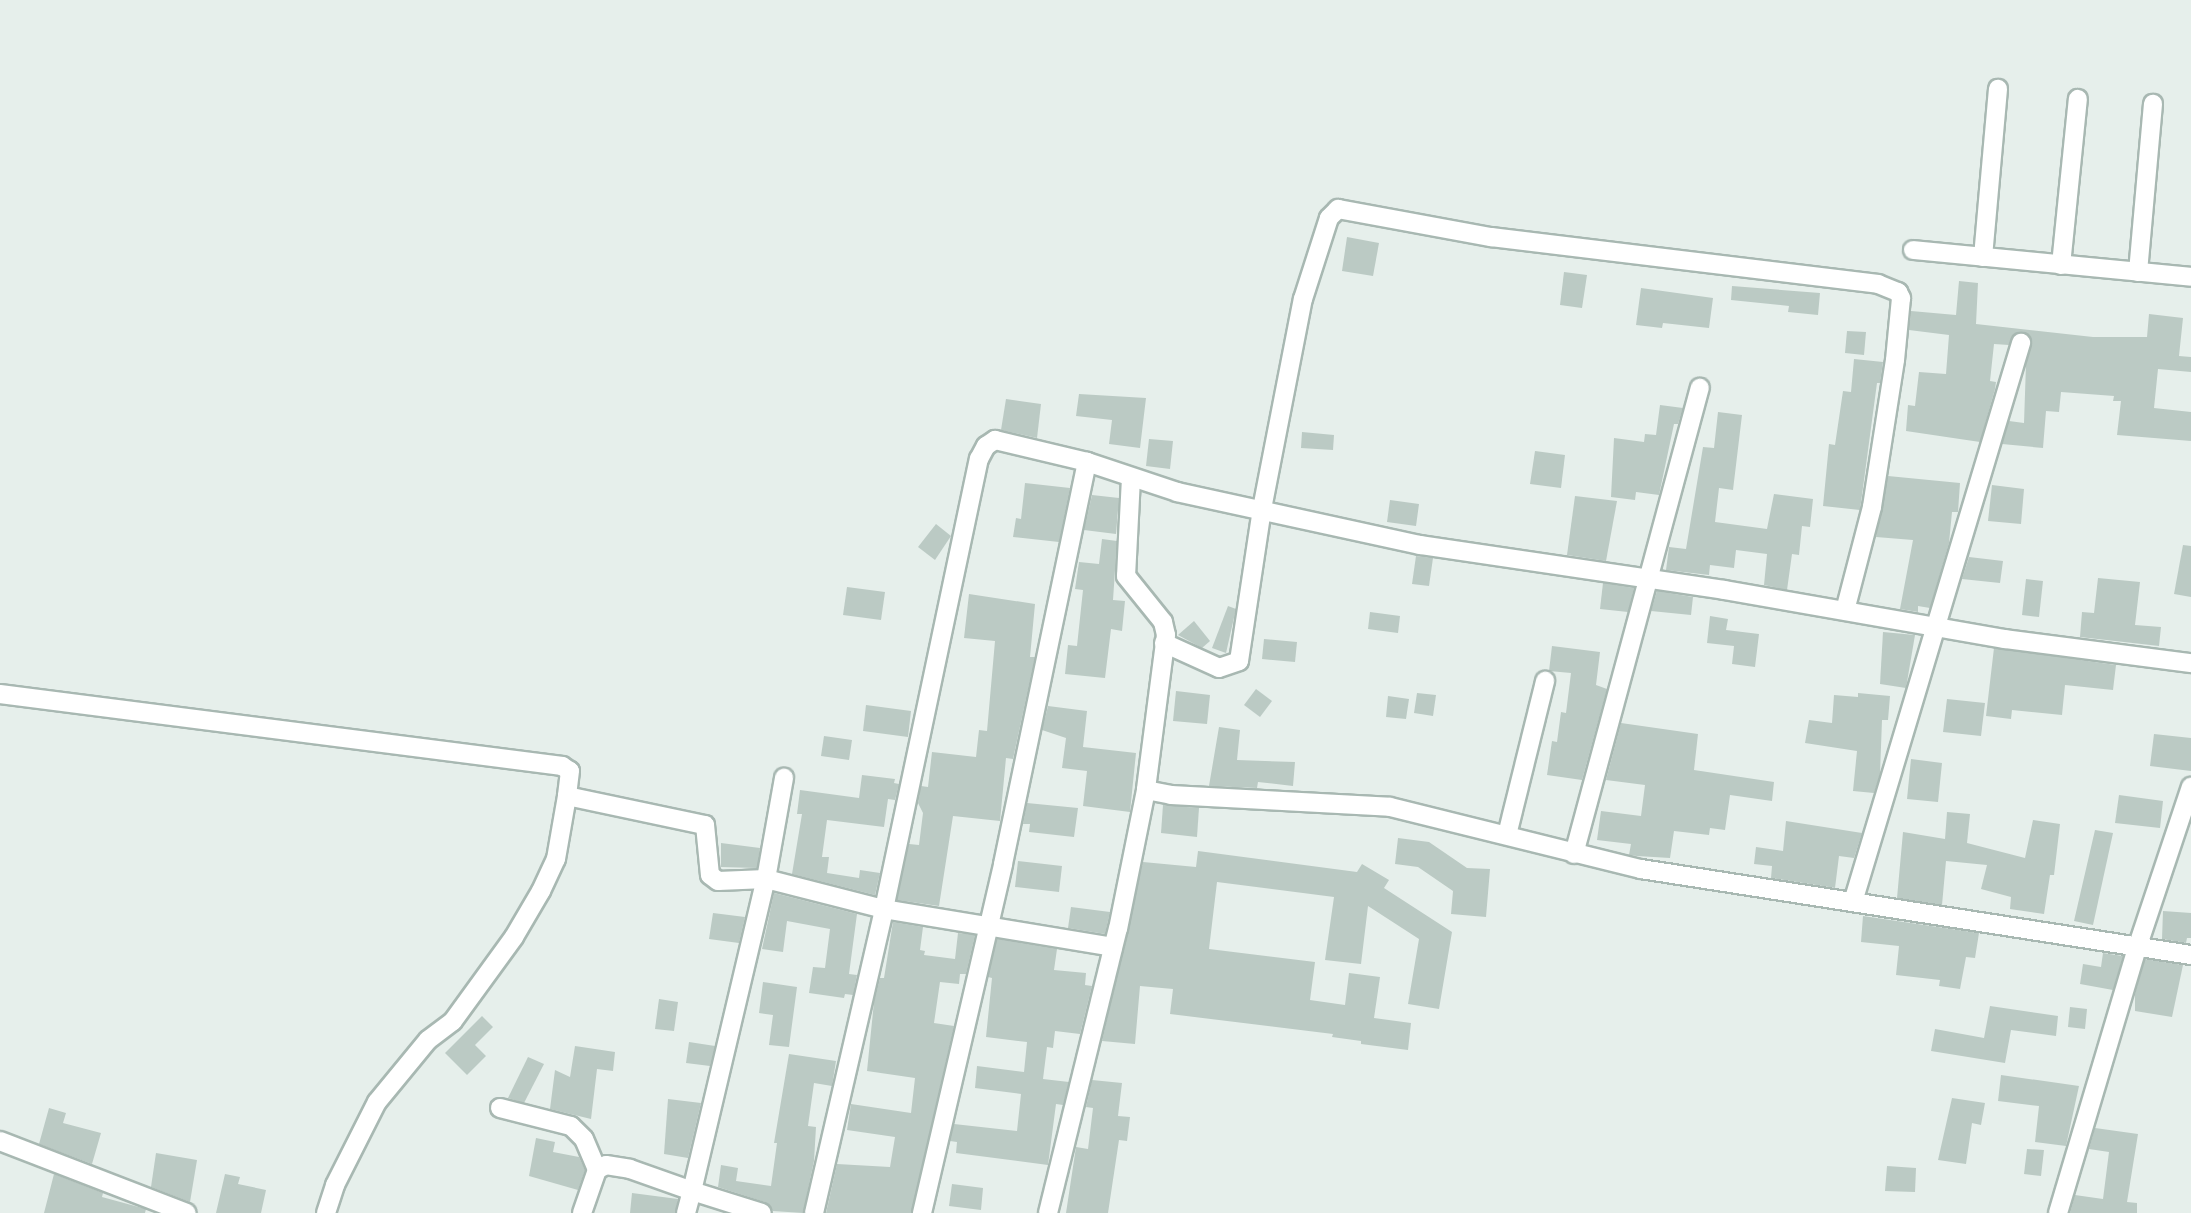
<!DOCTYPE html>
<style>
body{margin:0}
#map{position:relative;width:2191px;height:1213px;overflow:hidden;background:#e6efeb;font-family:"Sofia Sans Condensed",sans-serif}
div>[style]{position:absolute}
.building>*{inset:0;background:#bbcac4}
.roads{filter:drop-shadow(2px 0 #a8b8b2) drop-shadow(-2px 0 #a8b8b2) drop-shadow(0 2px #a8b8b2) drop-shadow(0 -2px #a8b8b2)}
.minor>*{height:18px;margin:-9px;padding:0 9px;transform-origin:9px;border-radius:9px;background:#fff}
span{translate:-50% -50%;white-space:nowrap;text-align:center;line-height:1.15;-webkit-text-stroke:5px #f7fbf9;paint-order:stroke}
</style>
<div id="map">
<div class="building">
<i style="clip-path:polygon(1347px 237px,1379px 243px,1373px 276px,1342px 271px)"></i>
<i style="clip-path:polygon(1564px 272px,1587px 275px,1582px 308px,1560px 305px)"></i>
<i style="clip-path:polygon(1959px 281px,1978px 283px,1976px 324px,2093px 337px,2147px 337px,2149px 314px,2183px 318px,2179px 356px,2191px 357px,2191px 372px,2158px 369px,2154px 408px,2191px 412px,2191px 441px,2117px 435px,2121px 401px,2113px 401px,2114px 396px,2061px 392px,2059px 412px,2046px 411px,2043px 448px,2002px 444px,2009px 421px,2024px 423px,2026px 364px,2032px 341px,2024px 332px,2014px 334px,2009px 345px,1994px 344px,1990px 381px,1996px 382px,1995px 389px,1980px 442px,1906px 431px,1908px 405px,1915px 406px,1919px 372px,1946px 374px,1949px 335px,1909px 330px,1911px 311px,1956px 315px)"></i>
<i style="clip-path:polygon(1732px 286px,1820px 293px,1818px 315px,1788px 312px,1789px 306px,1731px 300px)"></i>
<i style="clip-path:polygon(1641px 288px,1713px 298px,1709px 328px,1663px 323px,1662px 328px,1636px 325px)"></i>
<i style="clip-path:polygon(1847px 331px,1866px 332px,1864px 355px,1845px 353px)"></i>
<i style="clip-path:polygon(1854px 359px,1883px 362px,1880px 383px,1877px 383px,1860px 510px,1823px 506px,1829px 444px,1835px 445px,1843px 391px,1851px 392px)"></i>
<i style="clip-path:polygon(1079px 394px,1146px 398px,1140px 448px,1109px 444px,1112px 420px,1076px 416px)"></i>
<i style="clip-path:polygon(1006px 399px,1041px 404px,1037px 438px,1001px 430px)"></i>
<i style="clip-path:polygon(1660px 405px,1683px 408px,1678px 424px,1674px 424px,1659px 495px,1636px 492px,1635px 500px,1611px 497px,1614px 438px,1644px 442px,1645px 434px,1656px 435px)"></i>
<i style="clip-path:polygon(1718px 412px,1742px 415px,1733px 490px,1719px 488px,1715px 522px,1767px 529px,1774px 494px,1813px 499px,1810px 527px,1802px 526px,1799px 555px,1792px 554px,1787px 590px,1764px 585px,1767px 554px,1736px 550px,1734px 568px,1710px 565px,1709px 575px,1666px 570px,1669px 547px,1686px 549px,1703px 447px,1714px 448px)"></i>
<i style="clip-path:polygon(1302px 432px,1334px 435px,1333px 450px,1301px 448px)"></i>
<i style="clip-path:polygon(1149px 439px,1173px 441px,1170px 469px,1146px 466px)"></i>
<i style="clip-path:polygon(1535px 451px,1565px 455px,1561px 488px,1530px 484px)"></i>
<i style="clip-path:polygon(1888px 476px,1960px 483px,1958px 512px,1952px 512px,1949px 543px,1930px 608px,1918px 606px,1918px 612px,1900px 609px,1913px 540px,1876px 537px)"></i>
<i style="clip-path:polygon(1025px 483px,1070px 488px,1059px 542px,1013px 537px,1016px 518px,1021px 519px)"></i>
<i style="clip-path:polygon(1992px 485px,2024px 489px,2021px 524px,1988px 521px)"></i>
<i style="clip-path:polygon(1092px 495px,1119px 498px,1116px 534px,1084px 530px)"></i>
<i style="clip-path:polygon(1575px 496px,1617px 501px,1606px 561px,1567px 555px)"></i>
<i style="clip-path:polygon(1390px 500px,1419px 504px,1416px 526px,1387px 522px)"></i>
<i style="clip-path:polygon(936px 524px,951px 536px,935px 560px,918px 547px)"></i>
<i style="clip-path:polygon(1102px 539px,1117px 541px,1113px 600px,1125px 601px,1122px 631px,1111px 629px,1105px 678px,1065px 674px,1068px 645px,1077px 646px,1083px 590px,1075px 589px,1079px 562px,1099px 564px)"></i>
<i style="clip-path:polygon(2183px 545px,2191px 546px,2191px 597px,2174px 594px)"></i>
<i style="clip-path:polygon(1416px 556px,1433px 558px,1429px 586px,1412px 584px)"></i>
<i style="clip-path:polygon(1969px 557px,2003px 561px,2000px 583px,1962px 579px)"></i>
<i style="clip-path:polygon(2098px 578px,2140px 582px,2135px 625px,2161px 627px,2159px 646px,2080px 637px,2082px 612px,2094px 613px)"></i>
<i style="clip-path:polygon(2026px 579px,2043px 581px,2039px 617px,2022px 615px)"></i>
<i style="clip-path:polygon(1603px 583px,1634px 588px,1628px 612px,1600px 609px)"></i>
<i style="clip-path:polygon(847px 587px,885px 592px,881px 620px,843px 615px)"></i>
<i style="clip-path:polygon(1657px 591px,1693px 597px,1691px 615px,1651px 611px)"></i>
<i style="clip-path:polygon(969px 594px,1035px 604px,1030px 657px,1035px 657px,1013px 759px,1006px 758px,1000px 821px,953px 816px,939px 906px,897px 900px,909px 844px,919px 845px,923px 813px,918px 803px,921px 786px,928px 787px,932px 752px,976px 757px,979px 730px,987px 731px,995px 641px,964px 638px)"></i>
<i style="clip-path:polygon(1228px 606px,1236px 609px,1226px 653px,1212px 648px)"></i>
<i style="clip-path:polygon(1370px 612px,1400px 616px,1398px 633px,1368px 629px)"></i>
<i style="clip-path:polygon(1710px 616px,1728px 619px,1726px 630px,1759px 634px,1755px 667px,1732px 664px,1734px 646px,1707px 643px)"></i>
<i style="clip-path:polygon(1194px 621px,1210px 641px,1202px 648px,1178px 635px)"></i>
<i style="clip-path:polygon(1883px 632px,1915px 635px,1906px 688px,1880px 684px)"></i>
<i style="clip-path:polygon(1264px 639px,1297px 642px,1295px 662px,1262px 659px)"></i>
<i style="clip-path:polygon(1552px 646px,1600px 652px,1596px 685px,1607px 689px,1582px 780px,1547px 775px,1552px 741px,1557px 742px,1561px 712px,1566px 713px,1571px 673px,1549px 671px)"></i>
<i style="clip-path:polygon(1994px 648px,2116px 665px,2113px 690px,2065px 685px,2062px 715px,2012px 710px,2011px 719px,1986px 716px)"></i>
<i style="clip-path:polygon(1256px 689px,1272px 701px,1260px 717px,1244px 705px)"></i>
<i style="clip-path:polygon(1176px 691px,1210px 695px,1207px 724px,1173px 721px)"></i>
<i style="clip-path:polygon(1417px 693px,1436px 695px,1433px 716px,1414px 713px)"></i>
<i style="clip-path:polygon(1858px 693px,1890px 696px,1888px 720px,1882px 720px,1880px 774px,1874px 793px,1853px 791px,1857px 751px,1805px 743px,1809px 720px,1832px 723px,1834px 695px,1858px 697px)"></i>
<i style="clip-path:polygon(1388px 696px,1409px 699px,1406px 719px,1386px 717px)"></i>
<i style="clip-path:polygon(1947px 699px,1985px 703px,1981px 736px,1943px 732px)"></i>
<i style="clip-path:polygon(866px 705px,911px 711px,908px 737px,863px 731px)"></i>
<i style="clip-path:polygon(1048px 706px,1087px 711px,1083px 747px,1136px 753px,1130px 812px,1083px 806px,1087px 771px,1062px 768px,1066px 738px,1042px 730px)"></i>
<i style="clip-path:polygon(1621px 723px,1698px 734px,1694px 770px,1774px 782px,1772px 801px,1730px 795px,1725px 830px,1710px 828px,1709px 835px,1674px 831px,1670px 858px,1637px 856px,1629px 855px,1631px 844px,1597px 840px,1601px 811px,1641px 816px,1645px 785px,1606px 780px)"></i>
<i style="clip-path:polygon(1219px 727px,1240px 730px,1237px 760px,1295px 762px,1293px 786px,1258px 782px,1257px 788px,1209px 786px)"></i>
<i style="clip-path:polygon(2154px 734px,2191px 738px,2191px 771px,2150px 766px)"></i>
<i style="clip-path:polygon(824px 736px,852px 740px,849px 760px,821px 756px)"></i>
<i style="clip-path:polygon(1911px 759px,1942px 763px,1938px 802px,1907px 799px)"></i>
<i style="clip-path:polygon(862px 775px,895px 779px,894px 783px,899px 784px,895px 800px,888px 799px,884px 827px,827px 820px,822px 857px,829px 857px,827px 873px,859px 878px,860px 870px,880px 873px,875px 895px,792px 874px,802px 814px,797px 814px,800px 790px,859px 798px)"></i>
<i style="clip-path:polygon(2119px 795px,2163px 801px,2160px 828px,2115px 823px)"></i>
<i style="clip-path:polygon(1027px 803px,1078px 808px,1074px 837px,1029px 832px,1030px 824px,1023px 824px)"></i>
<i style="clip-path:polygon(1163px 805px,1199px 808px,1197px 837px,1161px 833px)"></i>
<i style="clip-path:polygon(1947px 812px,1970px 814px,1967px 843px,2025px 858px,2033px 820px,2060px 824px,2054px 875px,2050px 875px,2044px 914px,2010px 909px,2011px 897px,1981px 889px,1987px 865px,1946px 861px,1942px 905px,1897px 898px,1903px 832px,1945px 839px)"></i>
<i style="clip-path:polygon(1786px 821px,1862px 833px,1854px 858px,1839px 856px,1835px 888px,1771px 878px,1772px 866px,1754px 864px,1756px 847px,1783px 851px)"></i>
<i style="clip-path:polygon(2095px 830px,2113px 833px,2093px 925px,2074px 921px)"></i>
<i style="clip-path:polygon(1398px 838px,1429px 842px,1467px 868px,1490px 869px,1486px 917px,1451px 914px,1453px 891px,1418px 867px,1395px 864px)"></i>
<i style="clip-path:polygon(721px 843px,760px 848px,757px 868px,721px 867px)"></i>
<i style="clip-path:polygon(1198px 851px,1357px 872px,1362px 864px,1389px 880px,1384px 888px,1452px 932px,1439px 1009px,1408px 1004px,1419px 939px,1368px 906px,1361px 964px,1325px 960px,1334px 897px,1217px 882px,1209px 949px,1315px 962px,1310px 1000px,1345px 1005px,1349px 973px,1380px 977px,1374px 1018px,1411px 1023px,1408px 1050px,1361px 1044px,1361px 1041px,1332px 1037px,1333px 1034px,1170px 1014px,1173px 989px,1140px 986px,1135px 1044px,1102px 1041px,1143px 862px,1196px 867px)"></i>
<i style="clip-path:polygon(1018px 861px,1062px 866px,1059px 892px,1015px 887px)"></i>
<i style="clip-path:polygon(774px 893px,857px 914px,849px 974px,857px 975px,853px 995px,845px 994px,844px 998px,809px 993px,813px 967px,825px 968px,830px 929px,787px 921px,783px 952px,762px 949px)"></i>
<i style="clip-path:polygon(1071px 907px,1110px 912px,1105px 934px,1068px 928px)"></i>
<i style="clip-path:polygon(2163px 911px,2191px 913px,2191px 938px,2187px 938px,2186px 943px,2162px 939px)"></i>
<i style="clip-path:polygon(713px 913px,745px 917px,739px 943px,709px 939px)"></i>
<i style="clip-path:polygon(1863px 916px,1979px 933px,1975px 958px,1966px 957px,1960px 989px,1939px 986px,1940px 980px,1896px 975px,1899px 946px,1861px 942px)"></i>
<i style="clip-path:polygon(893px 922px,923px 927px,920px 950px,925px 951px,924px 955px,955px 959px,958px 933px,975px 935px,966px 974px,960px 974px,959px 984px,940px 982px,934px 1023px,954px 1026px,911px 1213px,826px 1213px,837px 1164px,890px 1167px,895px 1137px,847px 1130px,851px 1104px,911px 1113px,915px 1078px,867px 1071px,874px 1002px,880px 978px,884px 978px)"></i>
<i style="clip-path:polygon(997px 939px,1057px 949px,1054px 970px,1086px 973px,1085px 985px,1092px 986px,1080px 1034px,1055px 1031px,1053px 1048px,1047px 1047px,1043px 1079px,1069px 1082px,1063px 1105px,1056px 1104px,1048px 1165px,956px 1153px,957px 1142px,950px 1141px,954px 1124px,1017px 1131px,1021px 1094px,975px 1088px,977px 1066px,1024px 1072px,1027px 1042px,986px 1037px,992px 978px,988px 977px)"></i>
<i style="clip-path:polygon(2103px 953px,2123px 956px,2113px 990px,2080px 984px,2083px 964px,2101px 967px)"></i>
<i style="clip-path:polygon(2145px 959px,2183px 965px,2172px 1017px,2135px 1011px,2135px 994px)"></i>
<i style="clip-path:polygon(763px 982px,797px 987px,789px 1047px,769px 1045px,773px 1015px,759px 1013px)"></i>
<i style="clip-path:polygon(659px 999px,678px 1002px,674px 1031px,655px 1029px)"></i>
<i style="clip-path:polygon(1990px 1006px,2058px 1016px,2056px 1036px,2011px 1030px,2005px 1063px,1931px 1051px,1935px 1029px,1984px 1038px)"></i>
<i style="clip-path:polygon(2070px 1007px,2087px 1009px,2085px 1029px,2068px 1027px)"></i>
<i style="clip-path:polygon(482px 1016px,493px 1027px,475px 1045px,486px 1056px,467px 1075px,445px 1053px)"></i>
<i style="clip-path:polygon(689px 1042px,715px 1046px,710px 1066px,686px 1063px)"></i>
<i style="clip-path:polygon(575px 1046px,615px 1052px,613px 1071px,597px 1069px,591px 1119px,550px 1109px,555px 1070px,570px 1077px)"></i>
<i style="clip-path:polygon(789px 1054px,836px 1061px,832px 1086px,814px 1083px,808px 1126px,816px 1127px,814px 1161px,803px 1213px,773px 1211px,765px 1202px,718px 1187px,721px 1165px,738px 1168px,736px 1181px,771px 1186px,777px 1143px,774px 1143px)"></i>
<i style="clip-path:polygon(528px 1057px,544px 1064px,524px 1103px,508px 1098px)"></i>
<i style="clip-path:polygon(2001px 1075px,2079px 1086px,2066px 1146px,2035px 1142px,2039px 1106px,1998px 1101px)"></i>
<i style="clip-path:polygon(1092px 1080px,1122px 1083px,1118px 1116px,1130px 1117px,1127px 1141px,1119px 1140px,1108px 1213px,1066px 1213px,1076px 1147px,1088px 1149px,1093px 1108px,1086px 1107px)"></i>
<i style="clip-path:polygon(1952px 1098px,1985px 1103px,1981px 1125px,1972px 1123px,1966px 1164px,1938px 1160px)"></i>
<i style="clip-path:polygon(668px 1099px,701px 1103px,688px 1158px,664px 1154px)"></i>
<i style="clip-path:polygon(49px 1108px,66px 1113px,63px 1123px,101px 1133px,92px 1164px,39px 1144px)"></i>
<i style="clip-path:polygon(2095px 1128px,2138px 1134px,2127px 1202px,2137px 1203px,2137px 1213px,2070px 1213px,2075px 1195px,2103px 1199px,2109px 1152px,2089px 1149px)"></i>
<i style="clip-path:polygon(536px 1138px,555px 1142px,553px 1152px,579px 1157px,585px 1170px,578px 1190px,529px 1176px)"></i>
<i style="clip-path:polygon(2027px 1149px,2044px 1150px,2041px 1176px,2024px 1174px)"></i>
<i style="clip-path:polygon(156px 1153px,197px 1160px,190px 1202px,151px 1187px)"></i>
<i style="clip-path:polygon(1887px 1166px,1916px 1168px,1915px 1192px,1885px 1191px)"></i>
<i style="clip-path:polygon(54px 1174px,103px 1193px,102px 1197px,146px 1209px,145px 1213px,44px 1213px)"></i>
<i style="clip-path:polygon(225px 1174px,240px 1177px,238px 1184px,266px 1190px,261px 1213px,216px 1213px)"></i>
<i style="clip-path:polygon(952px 1184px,983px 1188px,981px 1210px,949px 1206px)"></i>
<i style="clip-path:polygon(632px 1193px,678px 1199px,675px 1213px,630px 1213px)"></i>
</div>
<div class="roads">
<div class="minor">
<i style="left:1913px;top:250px;width:279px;rotate:5.5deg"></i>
<i style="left:1983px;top:257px;width:169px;rotate:-84.9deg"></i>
<i style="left:2061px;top:265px;width:167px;rotate:-84.2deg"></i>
<i style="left:2138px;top:272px;width:169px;rotate:-84.9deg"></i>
<i style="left:1131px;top:478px;width:98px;rotate:92.9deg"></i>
<i style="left:1126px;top:576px;width:59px;rotate:51.2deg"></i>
<i style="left:1163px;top:622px;width:13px;rotate:77deg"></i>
<i style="left:1166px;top:635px;width:156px;rotate:97.4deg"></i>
<i style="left:1164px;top:643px;width:60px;rotate:24.4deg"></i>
<i style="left:1219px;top:668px;width:21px;rotate:-19deg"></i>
<i style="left:1239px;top:661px;width:154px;rotate:-81.4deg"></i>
<i style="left:1262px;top:509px;width:214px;rotate:-79deg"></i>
<i style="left:1303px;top:299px;width:85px;rotate:-72.2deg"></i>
<i style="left:1329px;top:218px;width:13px;rotate:-45deg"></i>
<i style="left:1338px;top:209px;width:156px;rotate:10.4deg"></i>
<i style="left:1491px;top:237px;width:390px;rotate:6.9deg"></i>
<i style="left:1878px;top:284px;width:22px;rotate:22deg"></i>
<i style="left:1898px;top:292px;width:7px;rotate:63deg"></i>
<i style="left:1901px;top:298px;width:62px;rotate:95.5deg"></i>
<i style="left:1895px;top:360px;width:149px;rotate:98.9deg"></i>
<i style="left:1872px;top:507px;width:107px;rotate:104.6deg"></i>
<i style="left:0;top:694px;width:567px;rotate:7.3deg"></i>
<i style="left:562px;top:766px;width:9px;rotate:32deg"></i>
<i style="left:570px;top:771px;width:25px;rotate:97deg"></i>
<i style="left:567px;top:796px;width:141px;rotate:11.9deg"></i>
<i style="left:705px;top:825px;width:50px;rotate:84.3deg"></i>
<i style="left:710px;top:875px;width:10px;rotate:37deg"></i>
<i style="left:718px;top:881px;width:48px;rotate:-2.4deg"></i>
<i style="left:766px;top:879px;width:122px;rotate:14.3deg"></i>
<i style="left:884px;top:909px;width:232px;rotate:9.4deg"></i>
<i style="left:1507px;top:835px;width:159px;rotate:-76.1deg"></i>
<i style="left:1574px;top:854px;width:483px;rotate:-74.9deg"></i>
<i style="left:1853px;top:902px;width:584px;rotate:-73.27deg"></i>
<i style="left:500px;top:1108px;width:73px;rotate:14.2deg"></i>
<i style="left:571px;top:1126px;width:18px;rotate:45deg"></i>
<i style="left:584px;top:1139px;width:34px;rotate:67deg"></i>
<i style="left:0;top:1141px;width:200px;rotate:21.1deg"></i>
<i style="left:326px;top:1213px;width:29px;rotate:-72deg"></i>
<i style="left:335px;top:1185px;width:93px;rotate:-63.2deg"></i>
<i style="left:377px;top:1102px;width:80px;rotate:-50.6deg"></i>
<i style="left:428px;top:1040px;width:31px;rotate:-37deg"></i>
<i style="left:453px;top:1021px;width:104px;rotate:-54deg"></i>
<i style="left:514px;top:937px;width:53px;rotate:-59.6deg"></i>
<i style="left:541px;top:891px;width:35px;rotate:-65deg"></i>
<i style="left:556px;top:859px;width:64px;rotate:-80.1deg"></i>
<i style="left:582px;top:1213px;width:46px;rotate:-70.8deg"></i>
<i style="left:597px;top:1170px;width:10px;rotate:-29deg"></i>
<i style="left:606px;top:1165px;width:24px;rotate:9deg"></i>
<i style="left:630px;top:1169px;width:66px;rotate:19.5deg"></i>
<i style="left:692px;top:1191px;width:321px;rotate:-76.7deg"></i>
<i style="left:766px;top:879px;width:103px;rotate:-79.9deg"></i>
<i style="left:686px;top:1213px;width:23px;rotate:-75deg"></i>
<i style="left:692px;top:1191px;width:73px;rotate:17.4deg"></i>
<i style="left:814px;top:1213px;width:312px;rotate:-77deg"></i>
<i style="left:884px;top:909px;width:460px;rotate:-78.1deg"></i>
<i style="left:979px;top:459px;width:15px;rotate:-62deg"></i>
<i style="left:986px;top:446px;width:11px;rotate:-34deg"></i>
<i style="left:995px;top:440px;width:95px;rotate:13.4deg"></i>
<i style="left:922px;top:1213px;width:358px;rotate:-76.9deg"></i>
<i style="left:1003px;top:864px;width:411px;rotate:-78.2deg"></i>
<i style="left:1087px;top:462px;width:95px;rotate:18.4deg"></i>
<i style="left:1177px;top:492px;width:249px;rotate:12.3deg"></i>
<i style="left:1420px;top:545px;width:307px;rotate:8.4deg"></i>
<i style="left:1724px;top:590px;width:285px;rotate:9.9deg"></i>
<i style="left:2005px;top:639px;width:188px;rotate:7.4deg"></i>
<i style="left:1048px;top:1213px;width:292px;rotate:-76.2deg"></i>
<i style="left:1118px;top:929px;width:142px;rotate:-78.6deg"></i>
<i style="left:1146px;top:790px;width:25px;rotate:11deg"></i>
<i style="left:1171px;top:795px;width:219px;rotate:3.1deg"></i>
<i style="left:1390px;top:807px;width:259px;rotate:13.9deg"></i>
<i style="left:1641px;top:869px;width:557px;rotate:8.89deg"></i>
<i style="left:2058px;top:1213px;width:280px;rotate:-73.4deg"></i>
<i style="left:2138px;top:945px;width:167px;rotate:-71.5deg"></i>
</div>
</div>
</div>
